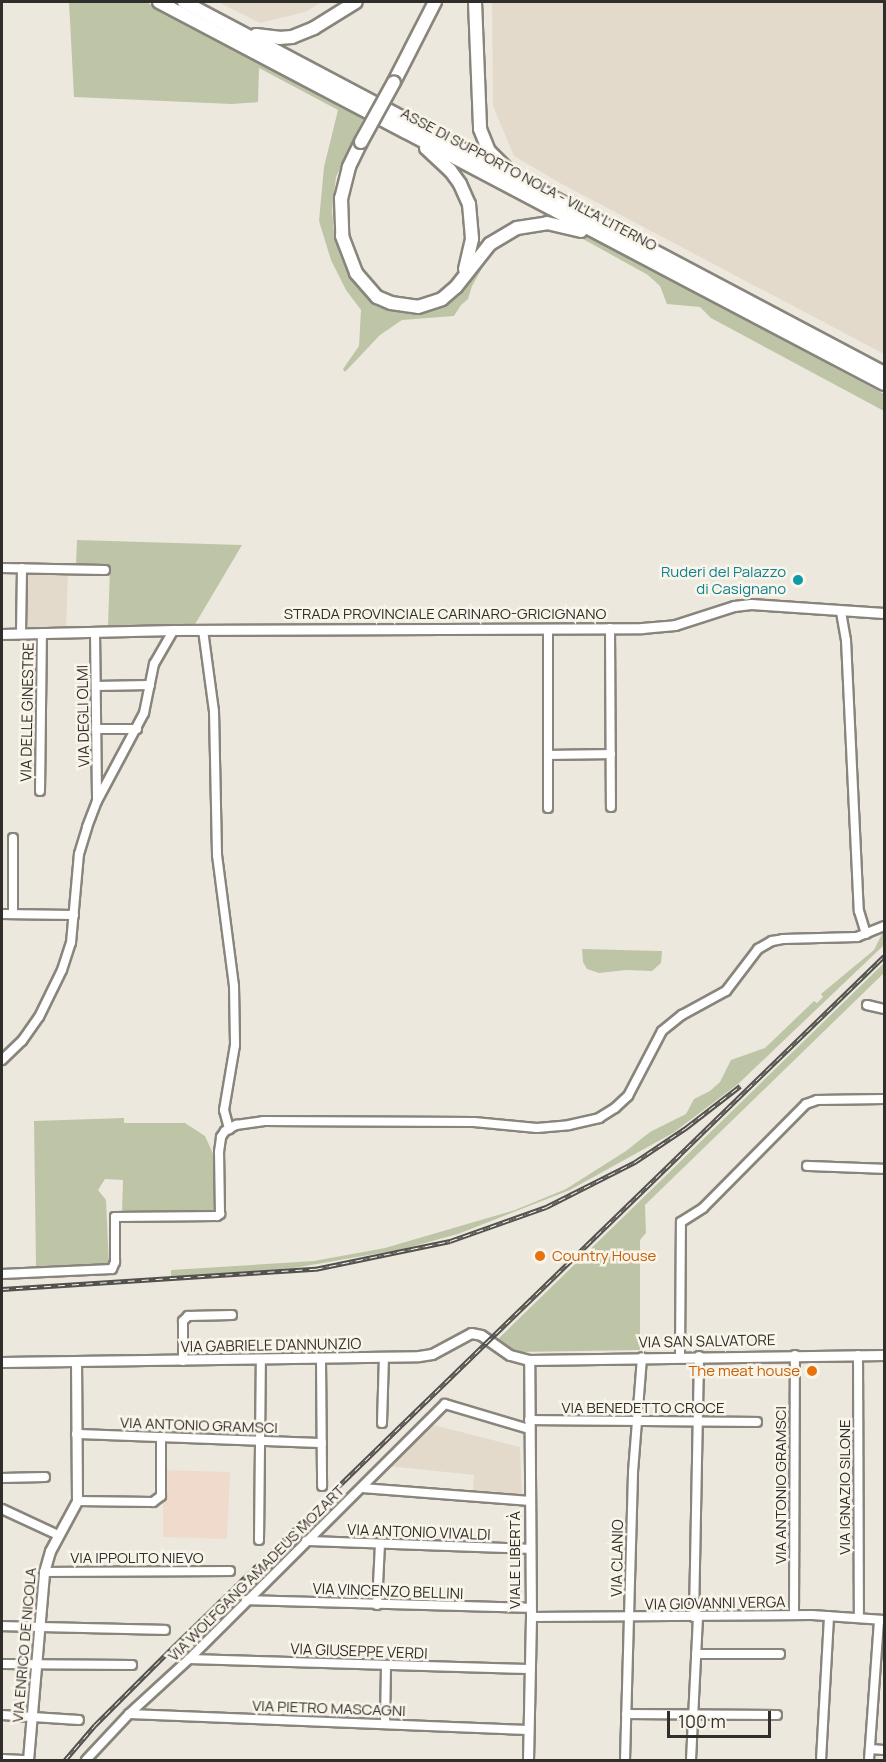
<!DOCTYPE html>
<meta charset="utf-8">
<style>
body{margin:0}
#map{position:relative;width:886px;height:1762px;overflow:hidden;background:#ede8de;font-family:Manrope,sans-serif}
div>[style]{position:absolute}
.built>*{inset:0;background:#e3dacb}
.education>*{inset:0;background:#efdacc}
.green>*{inset:0;background:#bec5a6}
.roads{filter:drop-shadow(2px 0 #89857c) drop-shadow(-2px 0 #89857c) drop-shadow(0 2px #89857c) drop-shadow(0 -2px #89857c)}
.minor>*{height:8px;margin:-4px;padding:0 4px;transform-origin:4px;border-radius:4px;background:#fff}
.tertiary>*{height:9px;margin:-4.5px;padding:0 4.5px;transform-origin:4.5px;border-radius:4.5px;background:#fff}
.trunk>*{height:12px;margin:-6px;padding:0 6px;transform-origin:6px;border-radius:6px;background:#fff}
.rail>*{height:4.5px;margin-top:-2.25px;transform-origin:0;background:repeating-linear-gradient(90deg,#faf5eb 0 7px,#53514d 0 14px);box-sizing:border-box;border-block:2px solid #53514d}
.bridges{filter:drop-shadow(2px 0 #89857c) drop-shadow(-2px 0 #89857c) drop-shadow(0 2px #89857c) drop-shadow(0 -2px #89857c)}
.trunk-bridge>*{height:12px;margin:-6px;padding:0 6px;transform-origin:6px;border-radius:6px;background:#fff}
.dots>*{width:16px;height:16px;translate:-50% -50%;box-sizing:border-box;border:3px solid #faf5eb;border-radius:50%}
span{translate:-50% -50%;white-space:nowrap;text-align:center;line-height:1.15;-webkit-text-stroke:5px #faf5eb;paint-order:stroke}
.street-label{font-size:15px;color:#302e2b}
.culture-label{font-size:15px;color:#0d838f}
.right{translate:-100% -50%;text-align:right}
.food-label{font-size:15px;color:#c56008}
.left{translate:0 -50%;text-align:left}
.frame{position:absolute;inset:0;border:3px solid #302e2b;pointer-events:none}
.scale{position:absolute;left:667px;top:1711px;width:104px;height:27px;box-sizing:border-box;border:3px solid #302e2b;border-top:0;padding-left:8px;font-size:18px;line-height:21px;white-space:nowrap;color:#302e2b;-webkit-text-stroke:4px #faf5eb;paint-order:stroke}
</style>
<div id="map">
<div class="built">
<i style="clip-path:polygon(218px 2px,322px 2px,305px 12px,260px 23px)"></i>
<i style="clip-path:polygon(492px 2px,884px 2px,884px 354px,560px 183px,514px 156px,493px 106px)"></i>
<i style="clip-path:polygon(24px 571px,68px 572px,66px 631px,24px 631px)"></i>
<i style="clip-path:polygon(430px 1424px,520px 1447px,522px 1497px,473px 1493px,474px 1475px,388px 1466px)"></i>
</div>
<div class="education">
<i style="clip-path:polygon(163px 1470px,230px 1472px,227px 1539px,163px 1537px)"></i>
</div>
<div class="green">
<i style="clip-path:polygon(69px 2px,146px 2px,364px 117px,336px 177px,332px 211px,334px 232px,345px 267px,361px 291px,381px 305px,407px 312px,433px 308px,457px 294px,484px 255px,506px 234px,529px 226px,566px 228px,590px 237px,884px 394px,884px 411px,711px 318px,700px 307px,667px 304px,660px 286px,648px 275px,574px 234px,548px 227px,531px 227px,514px 232px,502px 240px,493px 249px,472px 286px,468px 299px,461px 305px,454px 316px,402px 320px,380px 335px,345px 372px,343px 369px,359px 346px,361px 310px,346px 290px,331px 260px,319px 221px,324px 167px,338px 110px,259px 68px,258px 102px,232px 104px,74px 97px)"></i>
<i style="clip-path:polygon(77px 540px,242px 545px,194px 626px,108px 626px,110px 567px,76px 565px)"></i>
<i style="clip-path:polygon(884px 930px,884px 945px,738px 1084px,673px 1133px,570px 1190px,458px 1234px,403px 1249px,294px 1268px,171px 1277px,171px 1270px,314px 1261px,385px 1248px,515px 1210px,566px 1189px,626px 1151px,650px 1132px,686px 1114px,694px 1099px,710px 1091px,720px 1082px,731px 1060px,765px 1048px,814px 1001px,817px 1003px,823px 997px,821px 994px,874px 950px)"></i>
<i style="clip-path:polygon(582px 949px,662px 951px,661px 963px,652px 971px,626px 970px,599px 973px,587px 969px,583px 962px)"></i>
<i style="clip-path:polygon(884px 963px,884px 973px,645px 1205px,646px 1233px,640px 1240px,640px 1350px,519px 1352px,495px 1342px)"></i>
<i style="clip-path:polygon(124px 1118px,124px 1123px,185px 1123px,205px 1136px,216px 1160px,216px 1213px,122px 1213px,123px 1180px,105px 1179px,98px 1190px,106px 1200px,109px 1266px,36px 1267px,34px 1121px)"></i>
</div>
<div class="roads">
<div class="minor">
<i style="left:2px;top:568px;width:103px;rotate:1.1deg"></i>
<i style="left:841px;top:612px;width:28px;rotate:80deg"></i>
<i style="left:846px;top:640px;width:271px;rotate:87.3deg"></i>
<i style="left:859px;top:911px;width:24px;rotate:73deg"></i>
<i style="left:610px;top:628px;width:179px;rotate:89.7deg"></i>
<i style="left:548px;top:629px;width:179px;rotate:90deg"></i>
<i style="left:203px;top:630px;width:82px;rotate:82.3deg"></i>
<i style="left:214px;top:711px;width:144px;rotate:88.8deg"></i>
<i style="left:217px;top:855px;width:132px;rotate:82.6deg"></i>
<i style="left:234px;top:986px;width:59px;rotate:89deg"></i>
<i style="left:235px;top:1045px;width:66px;rotate:99.6deg"></i>
<i style="left:224px;top:1110px;width:20px;rotate:75deg"></i>
<i style="left:95px;top:632px;width:166px;rotate:89.3deg"></i>
<i style="left:21px;top:633px;width:65px;rotate:-89.1deg"></i>
<i style="left:96px;top:686px;width:54px;rotate:-1.1deg"></i>
<i style="left:96px;top:729px;width:41px"></i>
<i style="left:548px;top:755px;width:63px;rotate:-0.9deg"></i>
<i style="left:40px;top:791px;width:158px;rotate:-89.3deg"></i>
<i style="left:2px;top:914px;width:72px;rotate:0.8deg"></i>
<i style="left:13px;top:914px;width:76px;rotate:-90deg"></i>
<i style="left:867px;top:1005px;width:17px;rotate:13deg"></i>
<i style="left:2px;top:1060px;width:28px;rotate:-44deg"></i>
<i style="left:22px;top:1041px;width:29px;rotate:-55deg"></i>
<i style="left:39px;top:1017px;width:52px;rotate:-63.9deg"></i>
<i style="left:62px;top:970px;width:28px;rotate:-72deg"></i>
<i style="left:71px;top:943px;width:89px;rotate:-84.9deg"></i>
<i style="left:79px;top:854px;width:28px;rotate:-73deg"></i>
<i style="left:87px;top:827px;width:28px;rotate:-69deg"></i>
<i style="left:97px;top:801px;width:100px;rotate:-61.9deg"></i>
<i style="left:144px;top:713px;width:50px;rotate:-78.5deg"></i>
<i style="left:154px;top:664px;width:39px;rotate:-60deg"></i>
<i style="left:807px;top:1166px;width:77px;rotate:2.2deg"></i>
<i style="left:2px;top:1274px;width:110px;rotate:-2.6deg"></i>
<i style="left:112px;top:1269px;width:8px;rotate:-67deg"></i>
<i style="left:115px;top:1262px;width:45px;rotate:-90deg"></i>
<i style="left:115px;top:1217px;width:102px;rotate:-0.6deg"></i>
<i style="left:217px;top:1216px;width:4px;rotate:-34deg"></i>
<i style="left:220px;top:1214px;width:62px;rotate:-90.9deg"></i>
<i style="left:219px;top:1152px;width:15px;rotate:-82deg"></i>
<i style="left:221px;top:1137px;width:7px;rotate:-56deg"></i>
<i style="left:225px;top:1131px;width:13px;rotate:-29deg"></i>
<i style="left:236px;top:1125px;width:27px;rotate:-8deg"></i>
<i style="left:263px;top:1121px;width:211px;rotate:0.3deg"></i>
<i style="left:474px;top:1122px;width:63px;rotate:5.4deg"></i>
<i style="left:537px;top:1128px;width:32px;rotate:-5deg"></i>
<i style="left:569px;top:1125px;width:31px;rotate:-13deg"></i>
<i style="left:599px;top:1118px;width:19px;rotate:-32deg"></i>
<i style="left:615px;top:1108px;width:18px;rotate:-43deg"></i>
<i style="left:628px;top:1096px;width:73px;rotate:-62.4deg"></i>
<i style="left:662px;top:1031px;width:26px;rotate:-39deg"></i>
<i style="left:682px;top:1015px;width:50px;rotate:-28.6deg"></i>
<i style="left:726px;top:991px;width:53px;rotate:-52.7deg"></i>
<i style="left:758px;top:949px;width:16px;rotate:-30deg"></i>
<i style="left:772px;top:941px;width:11px;rotate:-10deg"></i>
<i style="left:783px;top:939px;width:74px;rotate:-1.5deg"></i>
<i style="left:857px;top:937px;width:29px;rotate:-22deg"></i>
<i style="left:858px;top:1355px;width:263px;rotate:89.8deg"></i>
<i style="left:680px;top:1357px;width:135px;rotate:-89.6deg"></i>
<i style="left:681px;top:1222px;width:26px;rotate:-32deg"></i>
<i style="left:703px;top:1208px;width:146px;rotate:-45.3deg"></i>
<i style="left:806px;top:1104px;width:12px;rotate:-20deg"></i>
<i style="left:817px;top:1100px;width:67px;rotate:-0.9deg"></i>
<i style="left:321px;top:1360px;width:126px;rotate:89.5deg"></i>
<i style="left:183px;top:1361px;width:40px;rotate:-90deg"></i>
<i style="left:183px;top:1321px;width:7px;rotate:-45deg"></i>
<i style="left:188px;top:1316px;width:44px;rotate:-1.3deg"></i>
<i style="left:529px;top:1420px;width:228px;rotate:0.5deg"></i>
<i style="left:382px;top:1423px;width:66px;rotate:-88.3deg"></i>
<i style="left:76px;top:1434px;width:246px;rotate:2.1deg"></i>
<i style="left:2px;top:1478px;width:43px;rotate:-1.3deg"></i>
<i style="left:362px;top:1488px;width:169px;rotate:4.4deg"></i>
<i style="left:77px;top:1501px;width:76px;rotate:0.8deg"></i>
<i style="left:153px;top:1502px;width:10px;rotate:-37deg"></i>
<i style="left:161px;top:1496px;width:59px;rotate:-90deg"></i>
<i style="left:2px;top:1509px;width:62px;rotate:24.9deg"></i>
<i style="left:259px;top:1540px;width:180px;rotate:-89.4deg"></i>
<i style="left:306px;top:1541px;width:224px;rotate:2deg"></i>
<i style="left:44px;top:1572px;width:186px;rotate:-0.3deg"></i>
<i style="left:246px;top:1600px;width:285px;rotate:1.6deg"></i>
<i style="left:377px;top:1605px;width:61px;rotate:-87.2deg"></i>
<i style="left:794px;top:1615px;width:260px;rotate:-89.8deg"></i>
<i style="left:531px;top:1617px;width:281px;rotate:-0.4deg"></i>
<i style="left:812px;top:1615px;width:72px;rotate:4deg"></i>
<i style="left:694px;top:1617px;width:261px;rotate:-88.9deg"></i>
<i style="left:2px;top:1626px;width:163px;rotate:1.4deg"></i>
<i style="left:696px;top:1654px;width:84px"></i>
<i style="left:189px;top:1659px;width:340px;rotate:1.7deg"></i>
<i style="left:2px;top:1664px;width:130px;rotate:0.4deg"></i>
<i style="left:129px;top:1714px;width:399px;rotate:2.3deg"></i>
<i style="left:626px;top:1714px;width:151px;rotate:0.4deg"></i>
<i style="left:2px;top:1715px;width:77px;rotate:3.7deg"></i>
<i style="left:385px;top:1724px;width:59px;rotate:-89deg"></i>
<i style="left:870px;top:1749px;width:14px;rotate:4deg"></i>
<i style="left:2px;top:1759px;width:21px;rotate:3deg"></i>
<i style="left:86px;top:1760px;width:63px;rotate:-46.9deg"></i>
<i style="left:129px;top:1714px;width:81px;rotate:-42.5deg"></i>
<i style="left:189px;top:1659px;width:361px;rotate:-44.9deg"></i>
<i style="left:445px;top:1404px;width:88px;rotate:16.6deg"></i>
<i style="left:625px;top:1760px;width:288px;rotate:-88.4deg"></i>
<i style="left:633px;top:1472px;width:115px;rotate:-85.5deg"></i>
<i style="left:691px;top:1760px;width:143px;rotate:-87.2deg"></i>
<i style="left:821px;top:1760px;width:144px;rotate:-86.8deg"></i>
<i style="left:869px;top:1760px;width:140px;rotate:-85.9deg"></i>
</div>
<div class="tertiary">
<i style="left:2px;top:634px;width:172px;rotate:-1.3deg"></i>
<i style="left:174px;top:630px;width:468px;rotate:-0.2deg"></i>
<i style="left:642px;top:628px;width:33px;rotate:-5deg"></i>
<i style="left:675px;top:625px;width:62px;rotate:-17.9deg"></i>
<i style="left:734px;top:606px;width:17px;rotate:-7deg"></i>
<i style="left:751px;top:604px;width:133px;rotate:3.9deg"></i>
<i style="left:2px;top:1362px;width:417px;rotate:-0.8deg"></i>
<i style="left:419px;top:1356px;width:13px;rotate:-9deg"></i>
<i style="left:432px;top:1354px;width:44px;rotate:-28.3deg"></i>
<i style="left:471px;top:1333px;width:10px;rotate:11deg"></i>
<i style="left:481px;top:1335px;width:35px;rotate:35deg"></i>
<i style="left:510px;top:1355px;width:20px;rotate:15deg"></i>
<i style="left:529px;top:1360px;width:355px;rotate:-0.8deg"></i>
<i style="left:28px;top:1760px;width:189px;rotate:-85.1deg"></i>
<i style="left:44px;top:1572px;width:22px;rotate:-74deg"></i>
<i style="left:50px;top:1551px;width:57px;rotate:-61.6deg"></i>
<i style="left:77px;top:1501px;width:139px;rotate:-90.4deg"></i>
<i style="left:528px;top:1760px;width:143px;rotate:-88.8deg"></i>
<i style="left:531px;top:1617px;width:257px;rotate:-90.4deg"></i>
</div>
<div class="trunk">
<i style="left:159px;top:2px;width:819px;rotate:27.78deg"></i>
<i style="left:184px;top:2px;width:792px;rotate:27.92deg"></i>
<i style="left:475px;top:2px;width:127px;rotate:87.7deg"></i>
<i style="left:480px;top:129px;width:24px;rotate:68deg"></i>
<i style="left:489px;top:151px;width:23px;rotate:45deg"></i>
<i style="left:256px;top:35px;width:23px;rotate:7deg"></i>
<i style="left:279px;top:38px;width:13px;rotate:-4deg"></i>
<i style="left:292px;top:37px;width:24px;rotate:-22deg"></i>
<i style="left:314px;top:28px;width:49px;rotate:-31.8deg"></i>
<i style="left:394px;top:82px;width:90px;rotate:-62.9deg"></i>
<i style="left:361px;top:142px;width:28px;rotate:116deg"></i>
<i style="left:349px;top:167px;width:32px;rotate:104deg"></i>
<i style="left:341px;top:198px;width:38px;rotate:88deg"></i>
<i style="left:342px;top:236px;width:40px;rotate:69deg"></i>
<i style="left:356px;top:273px;width:32px;rotate:49deg"></i>
<i style="left:377px;top:297px;width:15px;rotate:23deg"></i>
<i style="left:391px;top:303px;width:27px;rotate:8deg"></i>
<i style="left:418px;top:307px;width:25px;rotate:-18deg"></i>
<i style="left:442px;top:299px;width:18px;rotate:-41deg"></i>
<i style="left:456px;top:287px;width:55px;rotate:-51.7deg"></i>
<i style="left:490px;top:244px;width:31px;rotate:-31deg"></i>
<i style="left:517px;top:228px;width:30px;rotate:-9deg"></i>
<i style="left:547px;top:223px;width:35px;rotate:13deg"></i>
<i style="left:426px;top:148px;width:33px;rotate:43deg"></i>
<i style="left:450px;top:170px;width:17px;rotate:54deg"></i>
<i style="left:460px;top:184px;width:22px;rotate:66deg"></i>
<i style="left:469px;top:204px;width:35px;rotate:85deg"></i>
<i style="left:472px;top:239px;width:31px;rotate:103deg"></i>
</div>
</div>
<div class="rail">
<i style="left:2px;top:1289px;width:314px;rotate:-3.7deg"></i>
<i style="left:315px;top:1269px;width:138px;rotate:-11.7deg"></i>
<i style="left:450px;top:1241px;width:102px;rotate:-19.5deg"></i>
<i style="left:546px;top:1207px;width:100px;rotate:-26.8deg"></i>
<i style="left:635px;top:1162px;width:63px;rotate:-33.9deg"></i>
<i style="left:687px;top:1127px;width:67px;rotate:-37.7deg"></i>
<i style="left:65px;top:1760px;width:46px;rotate:-49.4deg"></i>
<i style="left:95px;top:1725px;width:112px;rotate:-45deg"></i>
<i style="left:174px;top:1646px;width:990px;rotate:-44.18deg"></i>
</div>
<div class="bridges">
<div class="trunk-bridge">
<i style="left:361px;top:142px;width:68px;rotate:-61.2deg"></i>
</div>
</div>
<div class="dots">
<i style="left:798px;top:580px;background:#0f9aa8"></i>
<i style="left:540px;top:1256px;background:#e8710a"></i>
<i style="left:812px;top:1371px;background:#e8710a"></i>
</div>
<div class="street-label">
<span style="left:529px;top:179px;rotate:28deg">ASSE DI SUPPORTO NOLA - VILLA LITERNO</span>
<span style="left:445px;top:614px">STRADA PROVINCIALE CARINARO-GRICIGNANO</span>
<span style="left:27px;top:712px;rotate:-89deg">VIA DELLE GINESTRE</span>
<span style="left:83px;top:716px;rotate:-91deg">VIA DEGLI OLMI</span>
<span style="left:707px;top:1341px;rotate:-1deg">VIA SAN SALVATORE</span>
<span style="left:271px;top:1345px;rotate:-1deg">VIA GABRIELE D'ANNUNZIO</span>
<span style="left:643px;top:1408px">VIA BENEDETTO CROCE</span>
<span style="left:199px;top:1425px;rotate:2deg">VIA ANTONIO GRAMSCI</span>
<span style="left:781px;top:1485px;rotate:-90deg">VIA ANTONIO GRAMSCI</span>
<span style="left:845px;top:1487px;rotate:-90deg">VIA IGNAZIO SILONE</span>
<span style="left:419px;top:1532px;rotate:2deg">VIA ANTONIO VIVALDI</span>
<span style="left:137px;top:1558px">VIA IPPOLITO NIEVO</span>
<span style="left:617px;top:1558px;rotate:-89deg">VIA CLANIO</span>
<span style="left:515px;top:1560px;rotate:-90deg">VIALE LIBERTÀ</span>
<span style="left:256px;top:1573px;rotate:-45deg">VIA WOLFGANG AMADEUS MOZART</span>
<span style="left:388px;top:1591px;rotate:2deg">VIA VINCENZO BELLINI</span>
<span style="left:715px;top:1603px;rotate:-1deg">VIA GIOVANNI VERGA</span>
<span style="left:24px;top:1645px;rotate:-85deg">VIA ENRICO DE NICOLA</span>
<span style="left:359px;top:1651px;rotate:2deg">VIA GIUSEPPE VERDI</span>
<span style="left:329px;top:1708px;rotate:2deg">VIA PIETRO MASCAGNI</span>
</div>
<div class="culture-label">
<span class="right" style="left:786px;top:580px">Ruderi del Palazzo<br>di Casignano</span>
</div>
<div class="food-label">
<span class="left" style="left:552px;top:1256px">Country House</span>
<span class="right" style="left:800px;top:1371px">The meat house</span>
</div>
<div class="frame"></div>
<div class="scale">100 m</div>
</div>
